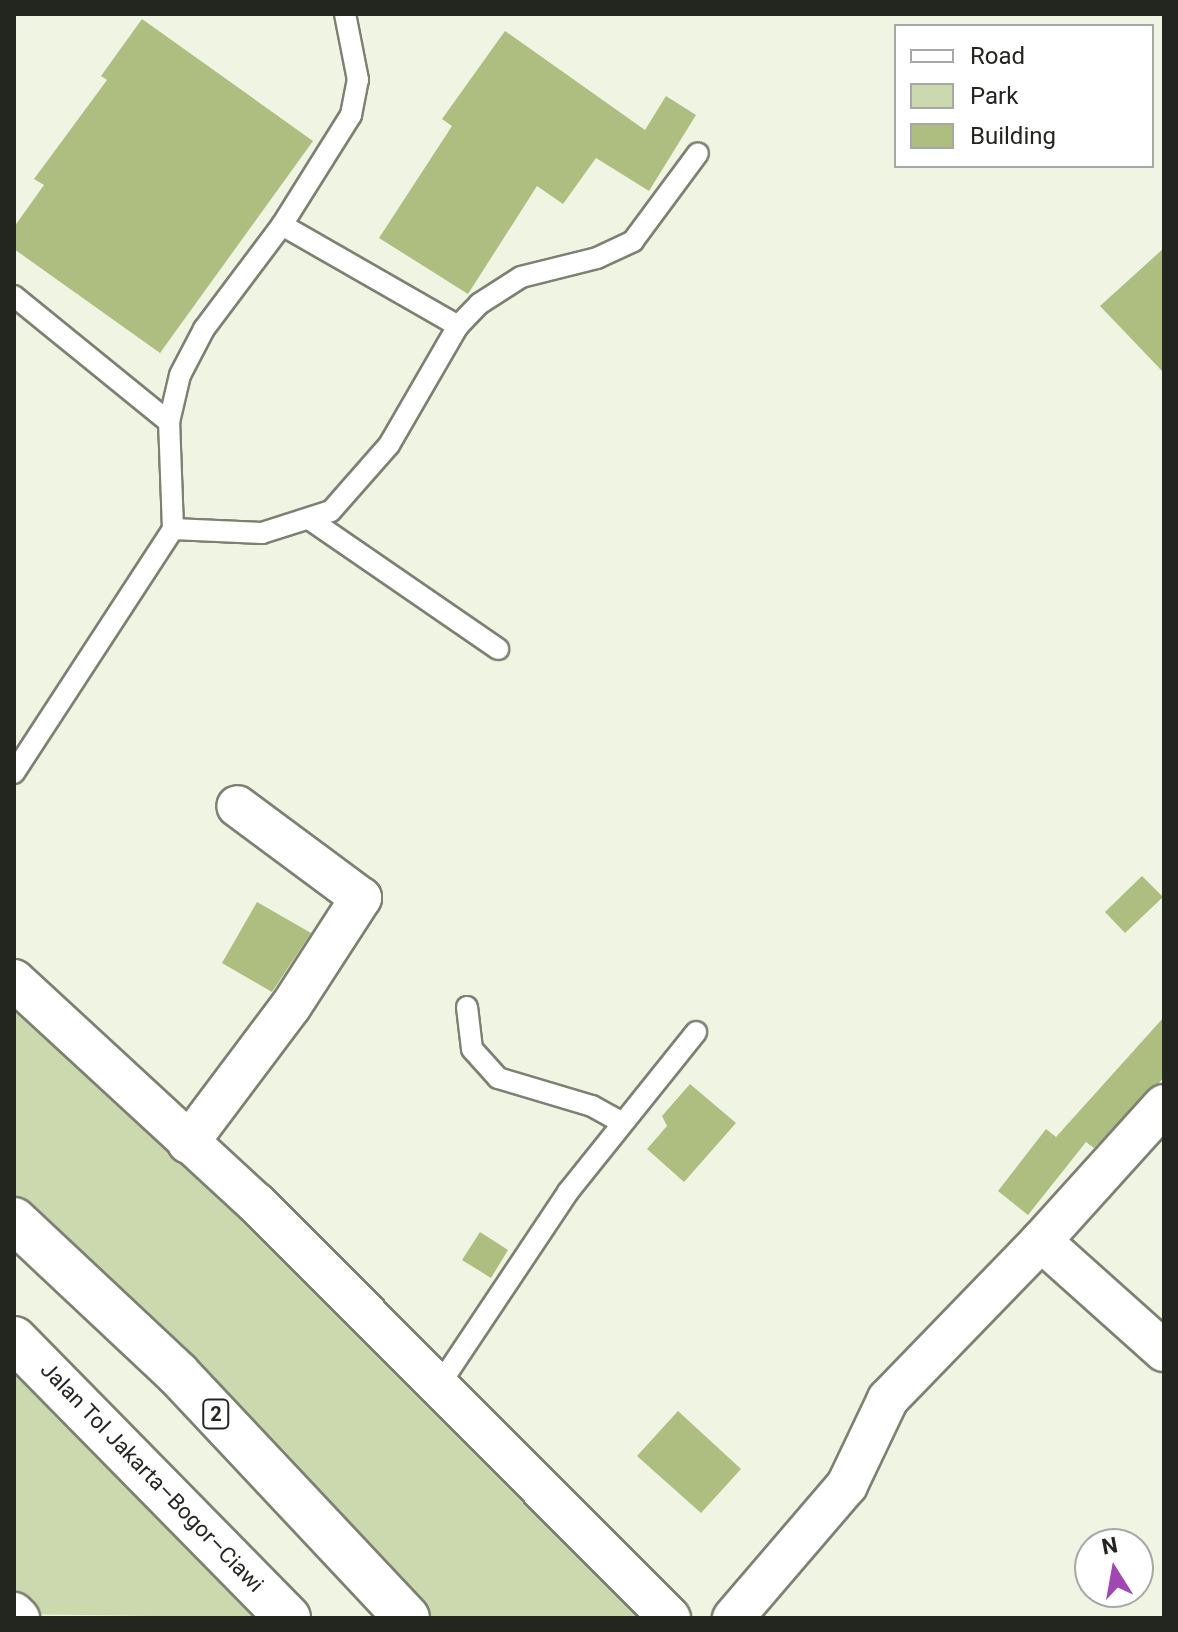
<!DOCTYPE html>
<meta charset="utf-8">
<style>
body{margin:0}
#map{position:relative;width:1178px;height:1632px;overflow:hidden;background:#eff4e3;font-family:Roboto,sans-serif}
div>[style]{position:absolute}
.green>*{inset:0;background:#ccd8ae}
.building>*{inset:0;background:#aebe81}
.roads{filter:drop-shadow(2px 0 #7d8172) drop-shadow(-2px 0 #7d8172) drop-shadow(0 2px #7d8172) drop-shadow(0 -2px #7d8172)}
.service>*{height:20px;margin:-10px;padding:0 10px;transform-origin:10px;border-radius:10px;background:#fff}
.minor>*{height:40px;margin:-20px;padding:0 20px;transform-origin:20px;border-radius:20px;background:#fff}
.motorway>*{height:44px;margin:-22px;padding:0 22px;transform-origin:22px;border-radius:22px;background:#fff}
span{translate:-50% -50%;white-space:nowrap;text-align:center;line-height:1.15;-webkit-text-stroke:6px #fff;paint-order:stroke}
.shield-label span{padding:2px 6px;background:#fff;border:2px solid;border-radius:6px;-webkit-text-stroke-width:0}
.shield-label{font-size:20px;color:#23251f;font-weight:700}
.street-label{font-size:22px;color:#23251f}
.frame{position:absolute;inset:0;border:16px solid #23251f;pointer-events:none}
.legend{position:absolute;left:894px;top:24px;width:260px;height:144px;box-sizing:border-box;background:#fff;border:2px solid #a7a8a5;margin:0;padding:10px 14px;list-style:none;font-size:24px;color:#23251f}
.legend li{display:flex;align-items:center;gap:16px;height:40px}
.legend b{width:40px;border:2px solid #a7a8a5}
.north{position:absolute;left:1074px;top:1528px;width:80px;height:80px;box-sizing:border-box;background:#fff;border:2px solid #a7a8a5;border-radius:50%;rotate:349deg;font-size:22px;font-weight:700;line-height:32px;text-align:center;color:#23251f}
.north::after{content:'';display:block;margin:auto;width:28px;height:36px;background:#a047b2;clip-path:polygon(50% 0,100% 100%,50% 72%,0 100%)}
</style>
<div id="map">
<div class="green">
<i style="clip-path:polygon(14px 976px,668px 1618px,407px 1618px,14px 1220px)"></i>
<i style="clip-path:polygon(14px 1339px,288px 1618px,14px 1614px)"></i>
</div>
<div class="building">
<i style="clip-path:polygon(142px 19px,313px 141px,160px 353px,14px 249px,14px 227px,44px 185px,34px 179px,107px 80px,101px 76px)"></i>
<i style="clip-path:polygon(505px 31px,645px 130px,666px 96px,696px 115px,649px 191px,596px 158px,563px 204px,537px 186px,468px 294px,379px 238px,452px 126px,442px 119px)"></i>
<i style="clip-path:polygon(1164px 248px,1164px 373px,1100px 306px)"></i>
<i style="clip-path:polygon(1142px 876px,1163px 897px,1125px 933px,1105px 912px)"></i>
<i style="clip-path:polygon(257px 902px,311px 933px,272px 992px,222px 963px)"></i>
<i style="clip-path:polygon(1164px 1017px,1164px 1077px,1159px 1083px,1094px 1148px,1086px 1142px,1028px 1215px,998px 1191px,1046px 1129px,1056px 1137px)"></i>
<i style="clip-path:polygon(690px 1084px,736px 1123px,684px 1182px,647px 1149px,667px 1126px,662px 1116px)"></i>
<i style="clip-path:polygon(480px 1232px,508px 1250px,491px 1278px,462px 1260px)"></i>
<i style="clip-path:polygon(678px 1411px,741px 1469px,701px 1513px,637px 1456px)"></i>
</div>
<div class="roads">
<div class="service">
<i style="left:282px;top:225px;width:203px;rotate:29.8deg"></i>
<i style="left:14px;top:296px;width:200px;rotate:39.1deg"></i>
<i style="left:312px;top:521px;width:226px;rotate:34.5deg"></i>
<i style="left:173px;top:529px;width:89px;rotate:2.6deg"></i>
<i style="left:262px;top:533px;width:72px;rotate:-17.7deg"></i>
<i style="left:331px;top:511px;width:88px;rotate:-48.7deg"></i>
<i style="left:389px;top:445px;width:138px;rotate:-59.9deg"></i>
<i style="left:458px;top:326px;width:30px;rotate:-46deg"></i>
<i style="left:479px;top:304px;width:50px;rotate:-32.7deg"></i>
<i style="left:521px;top:277px;width:78px;rotate:-14deg"></i>
<i style="left:597px;top:258px;width:40px;rotate:-25deg"></i>
<i style="left:633px;top:241px;width:109px;rotate:-53.5deg"></i>
<i style="left:14px;top:773px;width:291px;rotate:-56.9deg"></i>
<i style="left:173px;top:529px;width:107px;rotate:-92.1deg"></i>
<i style="left:169px;top:422px;width:48px;rotate:-76.8deg"></i>
<i style="left:180px;top:375px;width:52px;rotate:-62.4deg"></i>
<i style="left:204px;top:329px;width:130px;rotate:-53.1deg"></i>
<i style="left:282px;top:225px;width:130px;rotate:-57.9deg"></i>
<i style="left:351px;top:115px;width:36px;rotate:-79deg"></i>
<i style="left:358px;top:80px;width:67px;rotate:-101.1deg"></i>
<i style="left:467px;top:1007px;width:42px;rotate:83.2deg"></i>
<i style="left:472px;top:1049px;width:39px;rotate:48deg"></i>
<i style="left:498px;top:1078px;width:98px;rotate:16.6deg"></i>
<i style="left:592px;top:1106px;width:33px;rotate:29deg"></i>
<i style="left:440px;top:1384px;width:231px;rotate:-56.3deg"></i>
<i style="left:568px;top:1192px;width:205px;rotate:-51.3deg"></i>
</div>
<div class="minor">
<i style="left:14px;top:980px;width:329px;rotate:42.7deg"></i>
<i style="left:256px;top:1203px;width:586px;rotate:45.07deg"></i>
<i style="left:188px;top:1143px;width:171px;rotate:-53.1deg"></i>
<i style="left:291px;top:1006px;width:129px;rotate:-57.1deg"></i>
<i style="left:361px;top:898px;width:154px;rotate:-143.4deg"></i>
<i style="left:1041px;top:1241px;width:165px;rotate:41.8deg"></i>
<i style="left:14px;top:1613px;width:7px;rotate:45deg"></i>
<i style="left:733px;top:1618px;width:175px;rotate:-49.4deg"></i>
<i style="left:847px;top:1485px;width:95px;rotate:-64.5deg"></i>
<i style="left:888px;top:1399px;width:220px;rotate:-45.9deg"></i>
<i style="left:1041px;top:1241px;width:183px;rotate:-47.9deg"></i>
</div>
<div class="motorway">
<i style="left:14px;top:1220px;width:224px;rotate:43.2deg"></i>
<i style="left:177px;top:1373px;width:336px;rotate:46.8deg"></i>
<i style="left:14px;top:1339px;width:391px;rotate:45.5deg"></i>
</div>
</div>
<div class="shield-label">
<span style="left:216px;top:1414px">2</span>
</div>
<div class="street-label">
<span style="left:152px;top:1477px;rotate:46deg">Jalan Tol Jakarta–Bogor–Ciawi</span>
</div>
<div class="frame"></div>
<ul class="legend">
<li><b style="height:10px;background:#fff"></b>Road</li>
<li><b style="height:22px;background:#ccd8ae"></b>Park</li>
<li><b style="height:22px;background:#aebe81"></b>Building</li>
</ul>
<div class="north">N</div>
</div>
